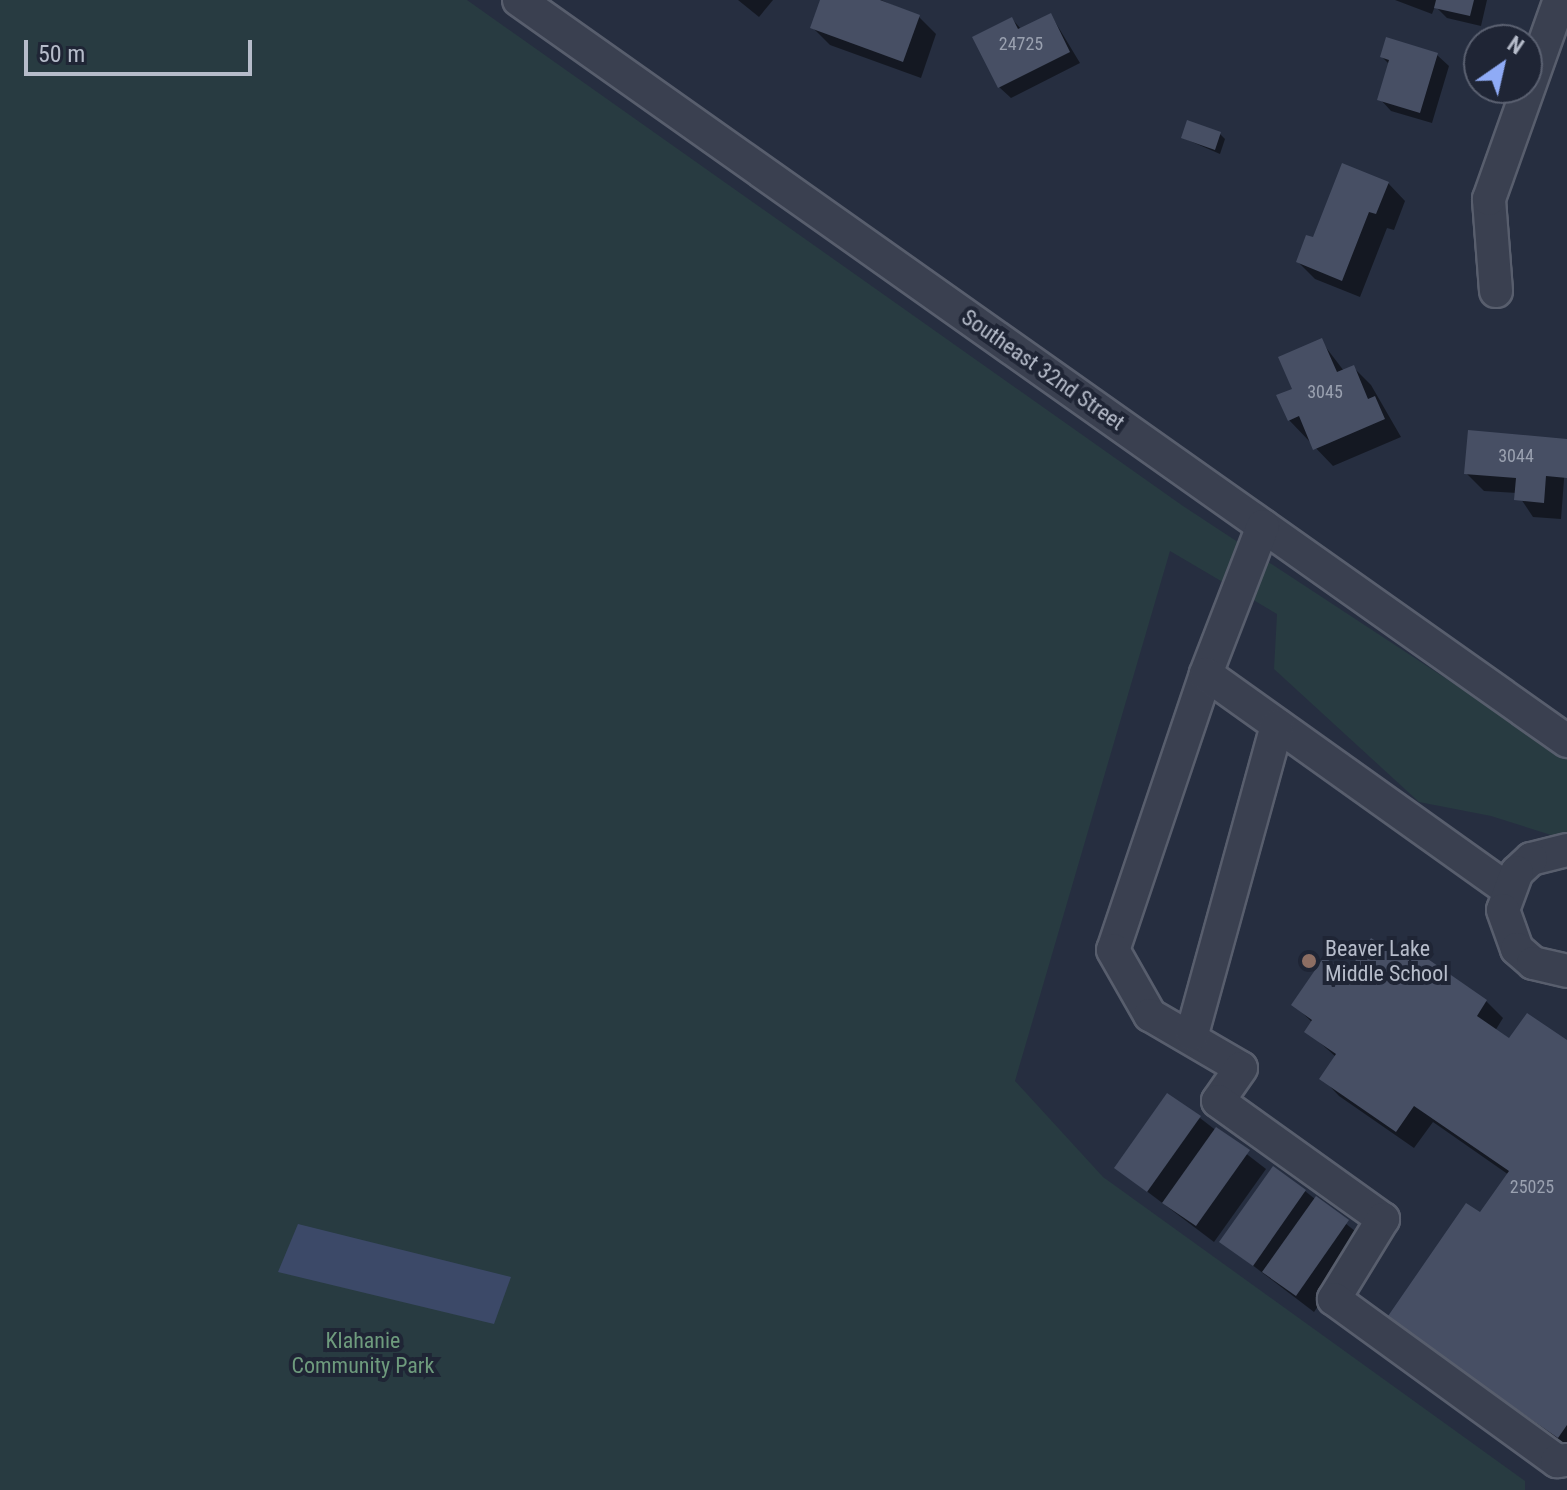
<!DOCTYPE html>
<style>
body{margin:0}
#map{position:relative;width:1567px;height:1490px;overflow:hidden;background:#262e40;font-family:"Roboto Condensed",sans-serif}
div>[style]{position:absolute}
.green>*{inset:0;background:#283b41}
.water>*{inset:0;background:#3c4968}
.shadow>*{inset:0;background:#0007}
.building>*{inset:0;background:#474f64}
.roads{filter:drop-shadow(2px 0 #585e6d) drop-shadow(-2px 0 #585e6d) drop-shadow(0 2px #585e6d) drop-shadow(0 -2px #585e6d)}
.minor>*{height:32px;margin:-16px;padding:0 16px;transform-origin:16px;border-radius:16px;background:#3a4050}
.dots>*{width:22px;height:22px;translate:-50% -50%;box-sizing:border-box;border:4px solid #1f2535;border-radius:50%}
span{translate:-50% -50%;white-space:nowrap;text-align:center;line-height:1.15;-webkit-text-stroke:8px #1f2535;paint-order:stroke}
.number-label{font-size:18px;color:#9aa1b0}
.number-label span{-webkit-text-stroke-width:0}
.street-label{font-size:22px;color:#b6bcca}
.poi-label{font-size:22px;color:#b6bcca}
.left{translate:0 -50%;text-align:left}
.park-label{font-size:22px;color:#6e9b7d}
.north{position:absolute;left:1463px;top:24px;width:80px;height:80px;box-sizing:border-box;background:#1f2535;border:2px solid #5b6171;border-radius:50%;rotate:34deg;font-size:22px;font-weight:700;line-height:32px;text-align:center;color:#b6bcca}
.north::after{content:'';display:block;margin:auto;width:28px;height:36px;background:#8fabf6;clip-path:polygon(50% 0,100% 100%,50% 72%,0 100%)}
.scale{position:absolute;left:24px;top:40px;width:228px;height:36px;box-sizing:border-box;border:4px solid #b6bcca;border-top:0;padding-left:10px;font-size:24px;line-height:28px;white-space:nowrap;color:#b6bcca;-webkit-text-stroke:6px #1f2535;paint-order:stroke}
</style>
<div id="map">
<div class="green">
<i style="clip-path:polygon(0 0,467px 0,1183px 506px,1567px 758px,1567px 840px,1491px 816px,1419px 802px,1274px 669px,1277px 614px,1170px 551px,1015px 1081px,1103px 1177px,1525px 1481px,1525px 1490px,0 1490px)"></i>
</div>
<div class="water">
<i style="clip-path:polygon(298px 1224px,511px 1277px,494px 1324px,278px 1272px)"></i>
</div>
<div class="shadow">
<i style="clip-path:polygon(738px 0,773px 0,759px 17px)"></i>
<i style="clip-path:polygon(823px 0,881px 0,919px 17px,936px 34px,921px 78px,830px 45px,812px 27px)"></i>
<i style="clip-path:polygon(1395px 0,1487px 0,1481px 26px,1447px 18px,1435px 6px,1432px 14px)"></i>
<i style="clip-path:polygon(1051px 15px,1080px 63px,1011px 98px,999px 87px,1012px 19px,1022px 30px)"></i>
<i style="clip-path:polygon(1437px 55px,1449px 66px,1432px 123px,1391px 111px,1380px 99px,1390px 65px,1382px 57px)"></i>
<i style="clip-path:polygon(1220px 134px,1225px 139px,1220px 154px,1183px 138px)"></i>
<i style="clip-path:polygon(1388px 183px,1405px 201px,1394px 230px,1387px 228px,1360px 297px,1315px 279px,1298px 262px,1314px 240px)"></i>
<i style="clip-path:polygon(1321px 341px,1344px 371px,1353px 367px,1371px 385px,1401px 437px,1333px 466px,1289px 420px,1295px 390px)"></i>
<i style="clip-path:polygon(1567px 441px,1561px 519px,1533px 517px,1517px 493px,1484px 491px,1466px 473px)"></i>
<i style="clip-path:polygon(1404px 963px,1486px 1001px,1503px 1018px,1495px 1031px,1510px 1041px,1567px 1043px,1567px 1447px,1406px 1336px,1509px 1175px,1433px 1122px,1414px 1148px,1339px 1096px,1322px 1078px,1336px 1057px,1307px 1031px,1313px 1023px,1294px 1005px,1348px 976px)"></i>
<i style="clip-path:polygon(1200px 1118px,1266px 1169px,1214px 1242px,1116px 1168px)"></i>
<i style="clip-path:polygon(1305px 1191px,1365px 1239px,1314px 1312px,1222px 1242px)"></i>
</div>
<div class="building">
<i style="clip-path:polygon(820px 0,880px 0,920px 15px,903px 62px,810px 28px)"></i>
<i style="clip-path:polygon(1436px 0,1474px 0,1470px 16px,1434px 8px)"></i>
<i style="clip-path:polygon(1051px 13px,1070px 52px,998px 88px,972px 37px,1012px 17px,1018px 29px)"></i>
<i style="clip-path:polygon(1386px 37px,1438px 53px,1420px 113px,1377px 100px,1389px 60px,1380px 57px)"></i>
<i style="clip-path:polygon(1187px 120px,1221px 132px,1215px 150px,1181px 138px)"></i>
<i style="clip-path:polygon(1342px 163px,1389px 182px,1376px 214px,1369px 212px,1342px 281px,1296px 262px,1306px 235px,1313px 237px)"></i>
<i style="clip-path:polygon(1322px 338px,1337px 372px,1354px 365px,1368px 399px,1375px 396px,1385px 419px,1313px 450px,1299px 416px,1288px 421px,1276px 395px,1292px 389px,1278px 357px)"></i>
<i style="clip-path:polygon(1468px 430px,1567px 439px,1567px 478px,1546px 476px,1544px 503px,1514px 500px,1516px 478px,1464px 474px)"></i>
<i style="clip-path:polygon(1371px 938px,1404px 960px,1412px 948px,1487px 1000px,1477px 1016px,1509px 1038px,1527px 1013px,1567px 1040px,1567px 1425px,1558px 1438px,1386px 1319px,1466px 1203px,1480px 1212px,1509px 1171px,1414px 1106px,1396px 1132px,1319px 1079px,1336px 1054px,1304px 1032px,1312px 1020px,1291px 1005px,1324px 957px,1347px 973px)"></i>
<i style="clip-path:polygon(1167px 1093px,1201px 1116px,1147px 1192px,1114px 1168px)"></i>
<i style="clip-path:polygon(1216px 1127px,1250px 1150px,1196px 1226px,1162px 1203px)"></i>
<i style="clip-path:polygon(1273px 1166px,1306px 1190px,1253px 1266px,1219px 1242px)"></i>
<i style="clip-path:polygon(1316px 1196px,1349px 1220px,1296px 1296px,1262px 1272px)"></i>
</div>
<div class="roads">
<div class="minor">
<i style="left:519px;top:0;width:1284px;rotate:35.26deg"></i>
<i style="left:1496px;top:291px;width:92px;rotate:-94.4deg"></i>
<i style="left:1489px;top:199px;width:211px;rotate:-70.4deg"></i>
<i style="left:1263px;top:526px;width:159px;rotate:111.1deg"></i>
<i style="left:1206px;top:674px;width:291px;rotate:108.6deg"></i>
<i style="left:1113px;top:950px;width:75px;rotate:60.4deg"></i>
<i style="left:1150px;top:1015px;width:105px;rotate:30.2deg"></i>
<i style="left:1241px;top:1068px;width:40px;rotate:124.9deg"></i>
<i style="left:1218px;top:1101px;width:203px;rotate:35.6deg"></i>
<i style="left:1383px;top:1219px;width:94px;rotate:121.5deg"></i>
<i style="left:1334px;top:1299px;width:276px;rotate:36deg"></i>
<i style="left:1557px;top:1461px;width:10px;rotate:-6deg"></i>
<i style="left:1206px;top:674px;width:370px;rotate:35.5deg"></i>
<i style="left:1567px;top:850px;width:37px;rotate:166deg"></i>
<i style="left:1531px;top:859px;width:19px;rotate:137deg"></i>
<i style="left:1517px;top:872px;width:40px;rotate:110.2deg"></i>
<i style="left:1503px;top:910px;width:41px;rotate:70.3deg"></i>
<i style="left:1517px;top:949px;width:21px;rotate:41deg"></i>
<i style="left:1533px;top:963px;width:35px;rotate:13deg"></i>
<i style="left:1192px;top:1034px;width:320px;rotate:-74.6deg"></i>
</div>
</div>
<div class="dots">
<i style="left:1309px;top:961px;background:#8d6e63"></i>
</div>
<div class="number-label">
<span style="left:1021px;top:44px">24725</span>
<span style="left:1325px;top:392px">3045</span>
<span style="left:1516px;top:456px">3044</span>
<span style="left:1532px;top:1187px">25025</span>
</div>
<div class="street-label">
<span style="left:1043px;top:370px;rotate:35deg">Southeast 32nd Street</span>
</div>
<div class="poi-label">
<span class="left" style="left:1325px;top:961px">Beaver Lake<br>Middle School</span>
</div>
<div class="park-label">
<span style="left:363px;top:1353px">Klahanie<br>Community Park</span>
</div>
<div class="north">N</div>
<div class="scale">50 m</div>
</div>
